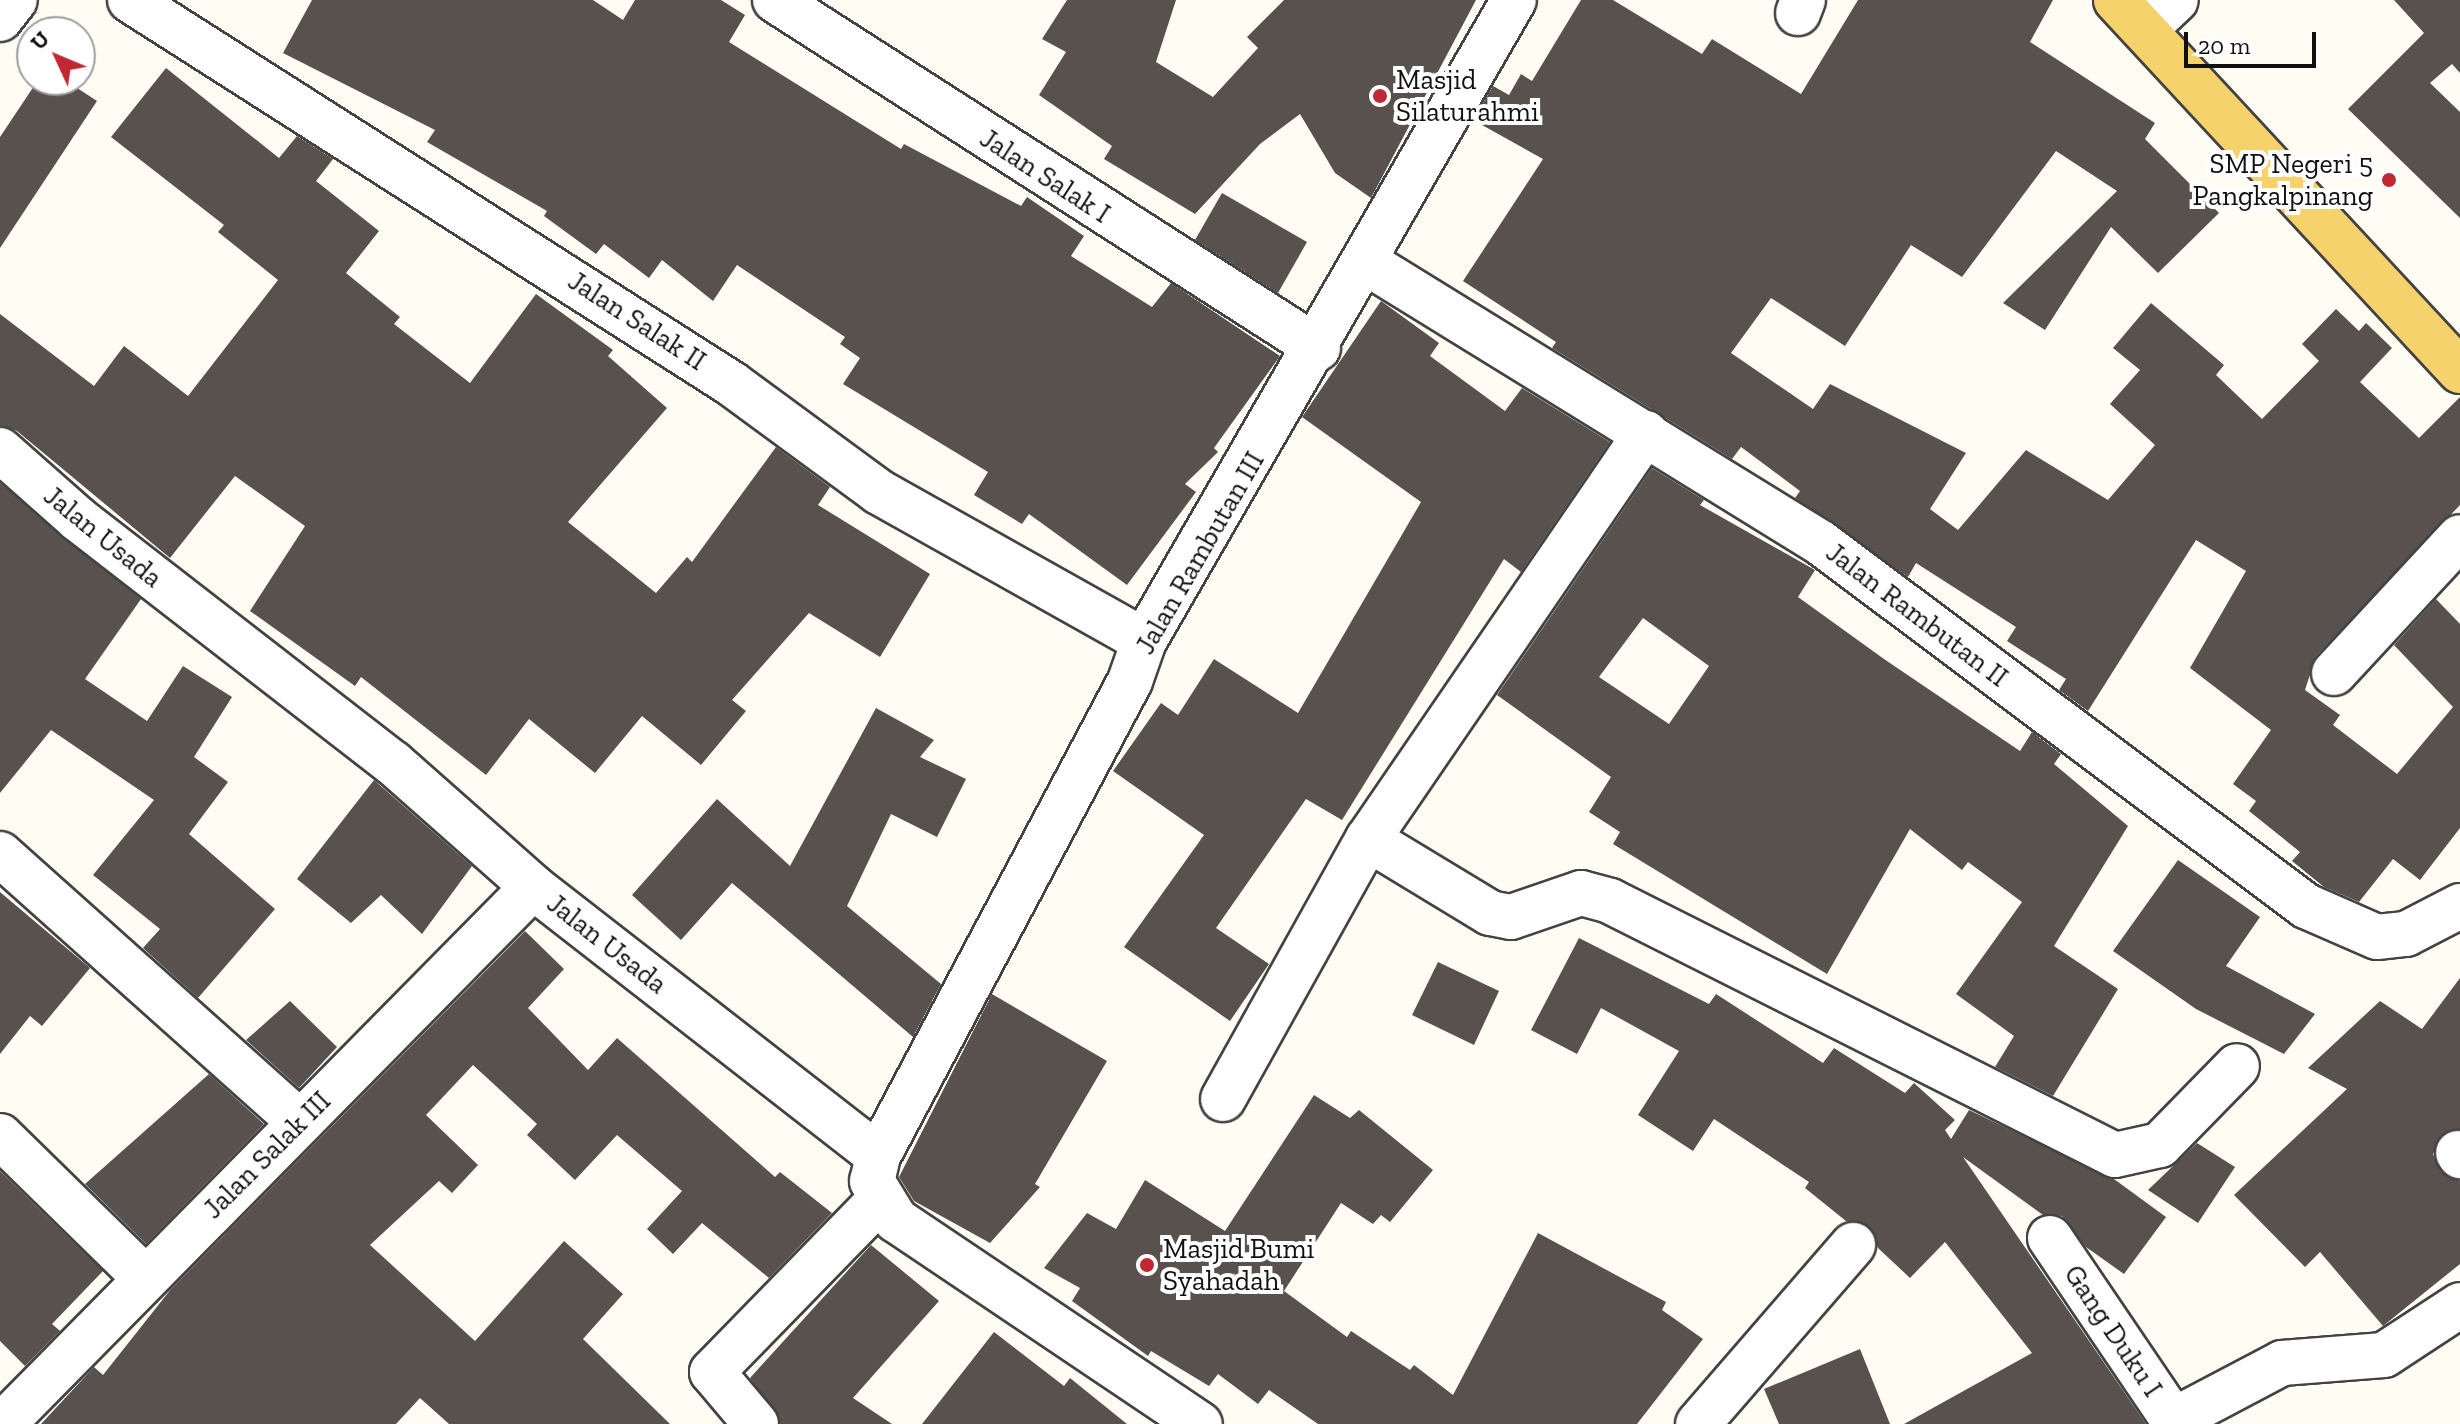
<!DOCTYPE html>
<style>
body{margin:0}
#map{position:relative;width:2460px;height:1424px;overflow:hidden;background:#fffcf4;font-family:"Zilla Slab",serif}
div>[style]{position:absolute}
.building>*{inset:0;background:#59514d}
.roads{filter:drop-shadow(2px 0 #434343) drop-shadow(-2px 0 #434343) drop-shadow(0 2px #434343) drop-shadow(0 -2px #434343)}
.minor>*{height:44px;margin:-22px;padding:0 22px;transform-origin:22px;border-radius:22px;background:#fff}
.major>*{height:44px;margin:-22px;padding:0 22px;transform-origin:22px;border-radius:22px;background:#f6d26c}
.dots>*{width:22px;height:22px;translate:-50% -50%;box-sizing:border-box;border:4px solid #fff;border-radius:50%}
span{translate:-50% -50%;white-space:nowrap;text-align:center;line-height:1.15;-webkit-text-stroke:8px #fff;paint-order:stroke}
.poi-label{font-size:28px;color:#101010}
.left{translate:0 -50%;text-align:left}
.right{translate:-100% -50%;text-align:right}
.street-label{font-size:28px;color:#101010}
.north{position:absolute;left:16px;top:16px;width:80px;height:80px;box-sizing:border-box;background:#fff;border:2px solid #9f9f9f;border-radius:50%;rotate:314deg;font-size:22px;font-weight:700;line-height:32px;text-align:center;color:#101010}
.north::after{content:'';display:block;margin:auto;width:28px;height:36px;background:#c02833;clip-path:polygon(50% 0,100% 100%,50% 72%,0 100%)}
.scale{position:absolute;left:2184px;top:32px;width:132px;height:36px;box-sizing:border-box;border:4px solid #101010;border-top:0;padding-left:10px;font-size:24px;line-height:28px;white-space:nowrap;color:#101010;-webkit-text-stroke:6px #fff;paint-order:stroke}
</style>
<div id="map">
<div class="building">
<i style="clip-path:polygon(312px 0,593px 0,623px 20px,635px 0,721px 0,745px 15px,729px 42px,901px 149px,904px 144px,1021px 206px,1027px 197px,1084px 236px,1071px 256px,1152px 307px,1171px 283px,1280px 356px,1214px 448px,1218px 452px,1185px 484px,1196px 492px,1127px 585px,1029px 514px,1022px 524px,974px 495px,988px 472px,843px 384px,860px 358px,840px 344px,845px 337px,737px 265px,713px 301px,662px 260px,649px 278px,604px 244px,596px 254px,544px 216px,547px 211px,427px 142px,435px 130px,283px 53px)"></i>
<i style="clip-path:polygon(1067px 0,1176px 0,1156px 62px,1213px 97px,1258px 48px,1247px 37px,1284px 0,1476px 0,1371px 198px,1335px 173px,1300px 114px,1260px 144px,1195px 214px,1104px 159px,1112px 146px,1039px 95px,1066px 52px,1042px 39px)"></i>
<i style="clip-path:polygon(1581px 0,1613px 0,1702px 54px,1712px 39px,1801px 94px,1858px 0,2053px 0,2030px 42px,2155px 123px,2145px 139px,2219px 213px,2158px 273px,2111px 227px,2045px 330px,2003px 303px,2117px 191px,2056px 151px,1962px 277px,1911px 245px,1845px 346px,1771px 298px,1731px 353px,1813px 409px,1830px 384px,1966px 453px,1930px 509px,1958px 530px,2026px 450px,2108px 500px,2155px 445px,2110px 404px,2140px 370px,2113px 348px,2151px 303px,2224px 365px,2216px 375px,2262px 419px,2319px 361px,2302px 344px,2336px 309px,2359px 331px,2366px 323px,2392px 348px,2360px 382px,2419px 438px,2460px 397px,2460px 505px,2316px 656px,2305px 690px,2340px 715px,2333px 725px,2397px 774px,2453px 707px,2394px 645px,2436px 599px,2460px 624px,2460px 828px,2420px 880px,2393px 859px,2359px 902px,2324px 887px,2292px 861px,2300px 852px,2249px 811px,2256px 801px,2233px 784px,2271px 730px,2190px 668px,2246px 571px,2196px 540px,2088px 711px,2059px 690px,2066px 679px,2007px 641px,2016px 627px,1916px 563px,1908px 577px,1795px 498px,1800px 491px,1741px 447px,1732px 459px,1552px 348px,1556px 342px,1463px 281px,1543px 159px,1473px 120px,1493px 86px,1509px 95px,1521px 74px,1532px 81px)"></i>
<i style="clip-path:polygon(2394px 0,2460px 0,2460px 73px,2452px 64px,2430px 83px,2460px 112px,2460px 218px,2348px 109px,2424px 33px)"></i>
<i style="clip-path:polygon(166px 68px,279px 158px,297px 136px,333px 159px,316px 181px,379px 231px,346px 273px,400px 317px,394px 324px,470px 383px,536px 294px,613px 350px,608px 356px,667px 408px,568px 522px,656px 593px,687px 557px,692px 562px,776px 447px,830px 487px,818px 505px,930px 574px,880px 657px,809px 613px,732px 700px,746px 711px,701px 765px,642px 716px,595px 773px,529px 719px,486px 775px,361px 677px,355px 686px,250px 611px,305px 526px,235px 476px,170px 558px,17px 431px,0 426px,0 314px,94px 386px,124px 346px,188px 396px,278px 280px,218px 232px,224px 225px,111px 137px)"></i>
<i style="clip-path:polygon(38px 80px,65px 80px,97px 101px,0 248px,0 137px)"></i>
<i style="clip-path:polygon(1222px 193px,1307px 242px,1278px 293px,1195px 240px)"></i>
<i style="clip-path:polygon(1381px 301px,1439px 343px,1430px 356px,1505px 411px,1522px 388px,1610px 442px,1521px 572px,1504px 559px,1342px 820px,1306px 799px,1216px 928px,1269px 964px,1230px 1021px,1124px 947px,1204px 835px,1113px 771px,1161px 703px,1178px 715px,1214px 659px,1298px 713px,1421px 502px,1302px 417px)"></i>
<i style="clip-path:polygon(evenodd,1652px 468px,1704px 500px,1700px 505px,1815px 570px,1798px 597px,1884px 659px,2020px 751px,2032px 732px,2061px 754px,2054px 764px,2128px 826px,2054px 946px,2118px 989px,2053px 1096px,1995px 1067px,2014px 1036px,1956px 994px,2022px 902px,1968px 862px,1962px 870px,1910px 829px,1827px 974px,1613px 844px,1620px 832px,1589px 812px,1611px 777px,1497px 695px,1652px 468px,1643px 618px,1709px 666px,1669px 724px,1599px 677px,1643px 618px)"></i>
<i style="clip-path:polygon(0 483px,141px 599px,85px 679px,147px 721px,183px 666px,232px 697px,194px 757px,228px 782px,189px 834px,275px 909px,198px 998px,143px 948px,160px 929px,93px 875px,154px 800px,51px 730px,0 793px)"></i>
<i style="clip-path:polygon(876px 708px,934px 740px,920px 757px,966px 779px,937px 837px,891px 814px,847px 906px,941px 984px,913px 1037px,732px 883px,681px 940px,632px 895px,717px 799px,790px 866px)"></i>
<i style="clip-path:polygon(374px 780px,472px 866px,422px 934px,381px 895px,351px 923px,297px 879px)"></i>
<i style="clip-path:polygon(2178px 860px,2260px 917px,2226px 966px,2315px 1014px,2284px 1054px,2196px 1009px,2113px 951px)"></i>
<i style="clip-path:polygon(0 892px,90px 968px,42px 1026px,30px 1016px,0 1054px)"></i>
<i style="clip-path:polygon(525px 931px,564px 969px,528px 1008px,588px 1070px,617px 1038px,775px 1177px,780px 1172px,832px 1213px,769px 1278px,702px 1223px,673px 1254px,647px 1229px,682px 1191px,617px 1135px,575px 1180px,527px 1135px,537px 1124px,473px 1065px,426px 1115px,478px 1165px,452px 1193px,439px 1181px,370px 1245px,475px 1341px,564px 1241px,623px 1294px,583px 1339px,670px 1424px,449px 1424px,420px 1398px,396px 1424px,41px 1424px,94px 1367px,103px 1375px,171px 1289px)"></i>
<i style="clip-path:polygon(1579px 938px,1709px 1004px,1716px 994px,1823px 1063px,1834px 1048px,1905px 1093px,1914px 1083px,1955px 1120px,1945px 1130px,1951px 1139px,1969px 1110px,2114px 1179px,2166px 1217px,2124px 1274px,2086px 1247px,2062px 1216px,2043px 1215px,1963px 1157px,2146px 1424px,1904px 1424px,2032px 1353px,1945px 1242px,1910px 1278px,1878px 1248px,1869px 1226px,1846px 1221px,1805px 1188px,1809px 1182px,1714px 1119px,1693px 1151px,1638px 1115px,1679px 1051px,1601px 1008px,1577px 1054px,1531px 1030px)"></i>
<i style="clip-path:polygon(1438px 962px,1499px 991px,1474px 1045px,1412px 1015px)"></i>
<i style="clip-path:polygon(2460px 978px,2460px 1129px,2444px 1133px,2433px 1154px,2440px 1170px,2460px 1181px,2460px 1264px,2383px 1326px,2320px 1252px,2305px 1267px,2234px 1195px,2347px 1089px,2308px 1068px,2380px 1001px,2422px 1029px)"></i>
<i style="clip-path:polygon(992px 994px,1107px 1061px,1035px 1184px,1040px 1187px,990px 1243px,914px 1201px,899px 1177px)"></i>
<i style="clip-path:polygon(290px 1001px,337px 1047px,299px 1088px,246px 1040px)"></i>
<i style="clip-path:polygon(209px 1074px,264px 1124px,146px 1244px,85px 1184px)"></i>
<i style="clip-path:polygon(1314px 1095px,1350px 1118px,1359px 1110px,1433px 1170px,1390px 1222px,1381px 1215px,1373px 1224px,1341px 1203px,1284px 1291px,1347px 1337px,1351px 1331px,1410px 1370px,1414px 1365px,1453px 1395px,1538px 1233px,1666px 1302px,1662px 1310px,1703px 1339px,1637px 1424px,1318px 1424px,1269px 1390px,1258px 1404px,1218px 1374px,1209px 1386px,1151px 1351px,1148px 1356px,1072px 1301px,1080px 1288px,1044px 1268px,1087px 1213px,1116px 1229px,1145px 1180px,1225px 1231px)"></i>
<i style="clip-path:polygon(2197px 1143px,2235px 1167px,2198px 1223px,2148px 1190px)"></i>
<i style="clip-path:polygon(0 1171px,103px 1271px,52px 1324px,60px 1331px,25px 1366px,0 1341px)"></i>
<i style="clip-path:polygon(871px 1245px,939px 1301px,853px 1398px,892px 1424px,780px 1424px,750px 1378px)"></i>
<i style="clip-path:polygon(994px 1332px,1064px 1386px,1070px 1378px,1127px 1424px,922px 1424px)"></i>
<i style="clip-path:polygon(1860px 1349px,1890px 1424px,1779px 1424px,1764px 1389px)"></i>
</div>
<div class="roads">
<div class="minor">
<i style="left:130px;top:0;width:714px;rotate:32.53deg"></i>
<i style="left:732px;top:384px;width:182px;rotate:36.3deg"></i>
<i style="left:879px;top:492px;width:304px;rotate:29.3deg"></i>
<i style="left:775px;top:0;width:645px;rotate:32.66deg"></i>
<i style="left:1798px;top:13px;width:14px;rotate:-69deg"></i>
<i style="left:0;top:19px;width:24px;rotate:-52deg"></i>
<i style="left:2145px;top:29px;width:42px;rotate:-43.1deg"></i>
<i style="left:1367px;top:263px;width:533px;rotate:31.66deg"></i>
<i style="left:1821px;top:543px;width:606px;rotate:36.81deg"></i>
<i style="left:2306px;top:906px;width:77px;rotate:23.6deg"></i>
<i style="left:2377px;top:937px;width:29px;rotate:-6deg"></i>
<i style="left:2406px;top:934px;width:61px;rotate:-27.4deg"></i>
<i style="left:0;top:450px;width:104px;rotate:41.5deg"></i>
<i style="left:78px;top:519px;width:398px;rotate:37.8deg"></i>
<i style="left:393px;top:763px;width:187px;rotate:41.5deg"></i>
<i style="left:533px;top:887px;width:437px;rotate:37.9deg"></i>
<i style="left:878px;top:1156px;width:26px;rotate:103deg"></i>
<i style="left:872px;top:1181px;width:46px;rotate:58.4deg"></i>
<i style="left:896px;top:1220px;width:366px;rotate:33.9deg"></i>
<i style="left:2334px;top:673px;width:185px;rotate:-47.2deg"></i>
<i style="left:1368px;top:839px;width:492px;rotate:-55.6deg"></i>
<i style="left:0;top:854px;width:402px;rotate:41.8deg"></i>
<i style="left:1223px;top:1099px;width:298px;rotate:-60.9deg"></i>
<i style="left:1368px;top:839px;width:143px;rotate:31.2deg"></i>
<i style="left:1490px;top:913px;width:21px;rotate:11deg"></i>
<i style="left:1511px;top:917px;width:74px;rotate:-18.9deg"></i>
<i style="left:1581px;top:893px;width:30px;rotate:15deg"></i>
<i style="left:1610px;top:901px;width:565px;rotate:26.7deg"></i>
<i style="left:2115px;top:1155px;width:46px;rotate:-12.5deg"></i>
<i style="left:2160px;top:1145px;width:110px;rotate:-45.7deg"></i>
<i style="left:0;top:1136px;width:203px;rotate:44.4deg"></i>
<i style="left:2458px;top:1153px;width:4px;rotate:56deg"></i>
<i style="left:878px;top:1156px;width:538px;rotate:-62.05deg"></i>
<i style="left:1130px;top:681px;width:42px;rotate:-70.7deg"></i>
<i style="left:1144px;top:641px;width:740px;rotate:-60.01deg"></i>
<i style="left:2050px;top:1238px;width:225px;rotate:55.9deg"></i>
<i style="left:2174px;top:1420px;width:122px;rotate:-27.8deg"></i>
<i style="left:2282px;top:1363px;width:102px;rotate:-4.5deg"></i>
<i style="left:2384px;top:1355px;width:91px;rotate:-33.3deg"></i>
<i style="left:3px;top:1424px;width:754px;rotate:-45.38deg"></i>
<i style="left:756px;top:1424px;width:68px;rotate:-130.2deg"></i>
<i style="left:712px;top:1372px;width:239px;rotate:-45.7deg"></i>
<i style="left:1698px;top:1424px;width:237px;rotate:-49.1deg"></i>
</div>
<div class="major">
<i style="left:2116px;top:0;width:506px;rotate:47.16deg"></i>
</div>
</div>
<div class="dots">
<i style="left:1380px;top:96px;background:#c02833"></i>
<i style="left:2389px;top:180px;background:#c02833"></i>
<i style="left:1147px;top:1265px;background:#c02833"></i>
</div>
<div class="poi-label">
<span class="left" style="left:1396px;top:96px">Masjid<br>Silaturahmi</span>
<span class="right" style="left:2373px;top:180px">SMP Negeri 5<br>Pangkalpinang</span>
<span class="left" style="left:1163px;top:1265px">Masjid Bumi<br>Syahadah</span>
</div>
<div class="street-label">
<span style="left:1045px;top:176px;rotate:33deg">Jalan Salak I</span>
<span style="left:637px;top:321px;rotate:33deg">Jalan Salak II</span>
<span style="left:103px;top:537px;rotate:39deg">Jalan Usada</span>
<span style="left:1200px;top:553px;rotate:-60deg">Jalan Rambutan III</span>
<span style="left:1917px;top:615px;rotate:37deg">Jalan Rambutan II</span>
<span style="left:607px;top:944px;rotate:38deg">Jalan Usada</span>
<span style="left:267px;top:1155px;rotate:-45deg">Jalan Salak III</span>
<span style="left:2113px;top:1331px;rotate:56deg">Gang Duku I</span>
</div>
<div class="north">U</div>
<div class="scale">20 m</div>
</div>
